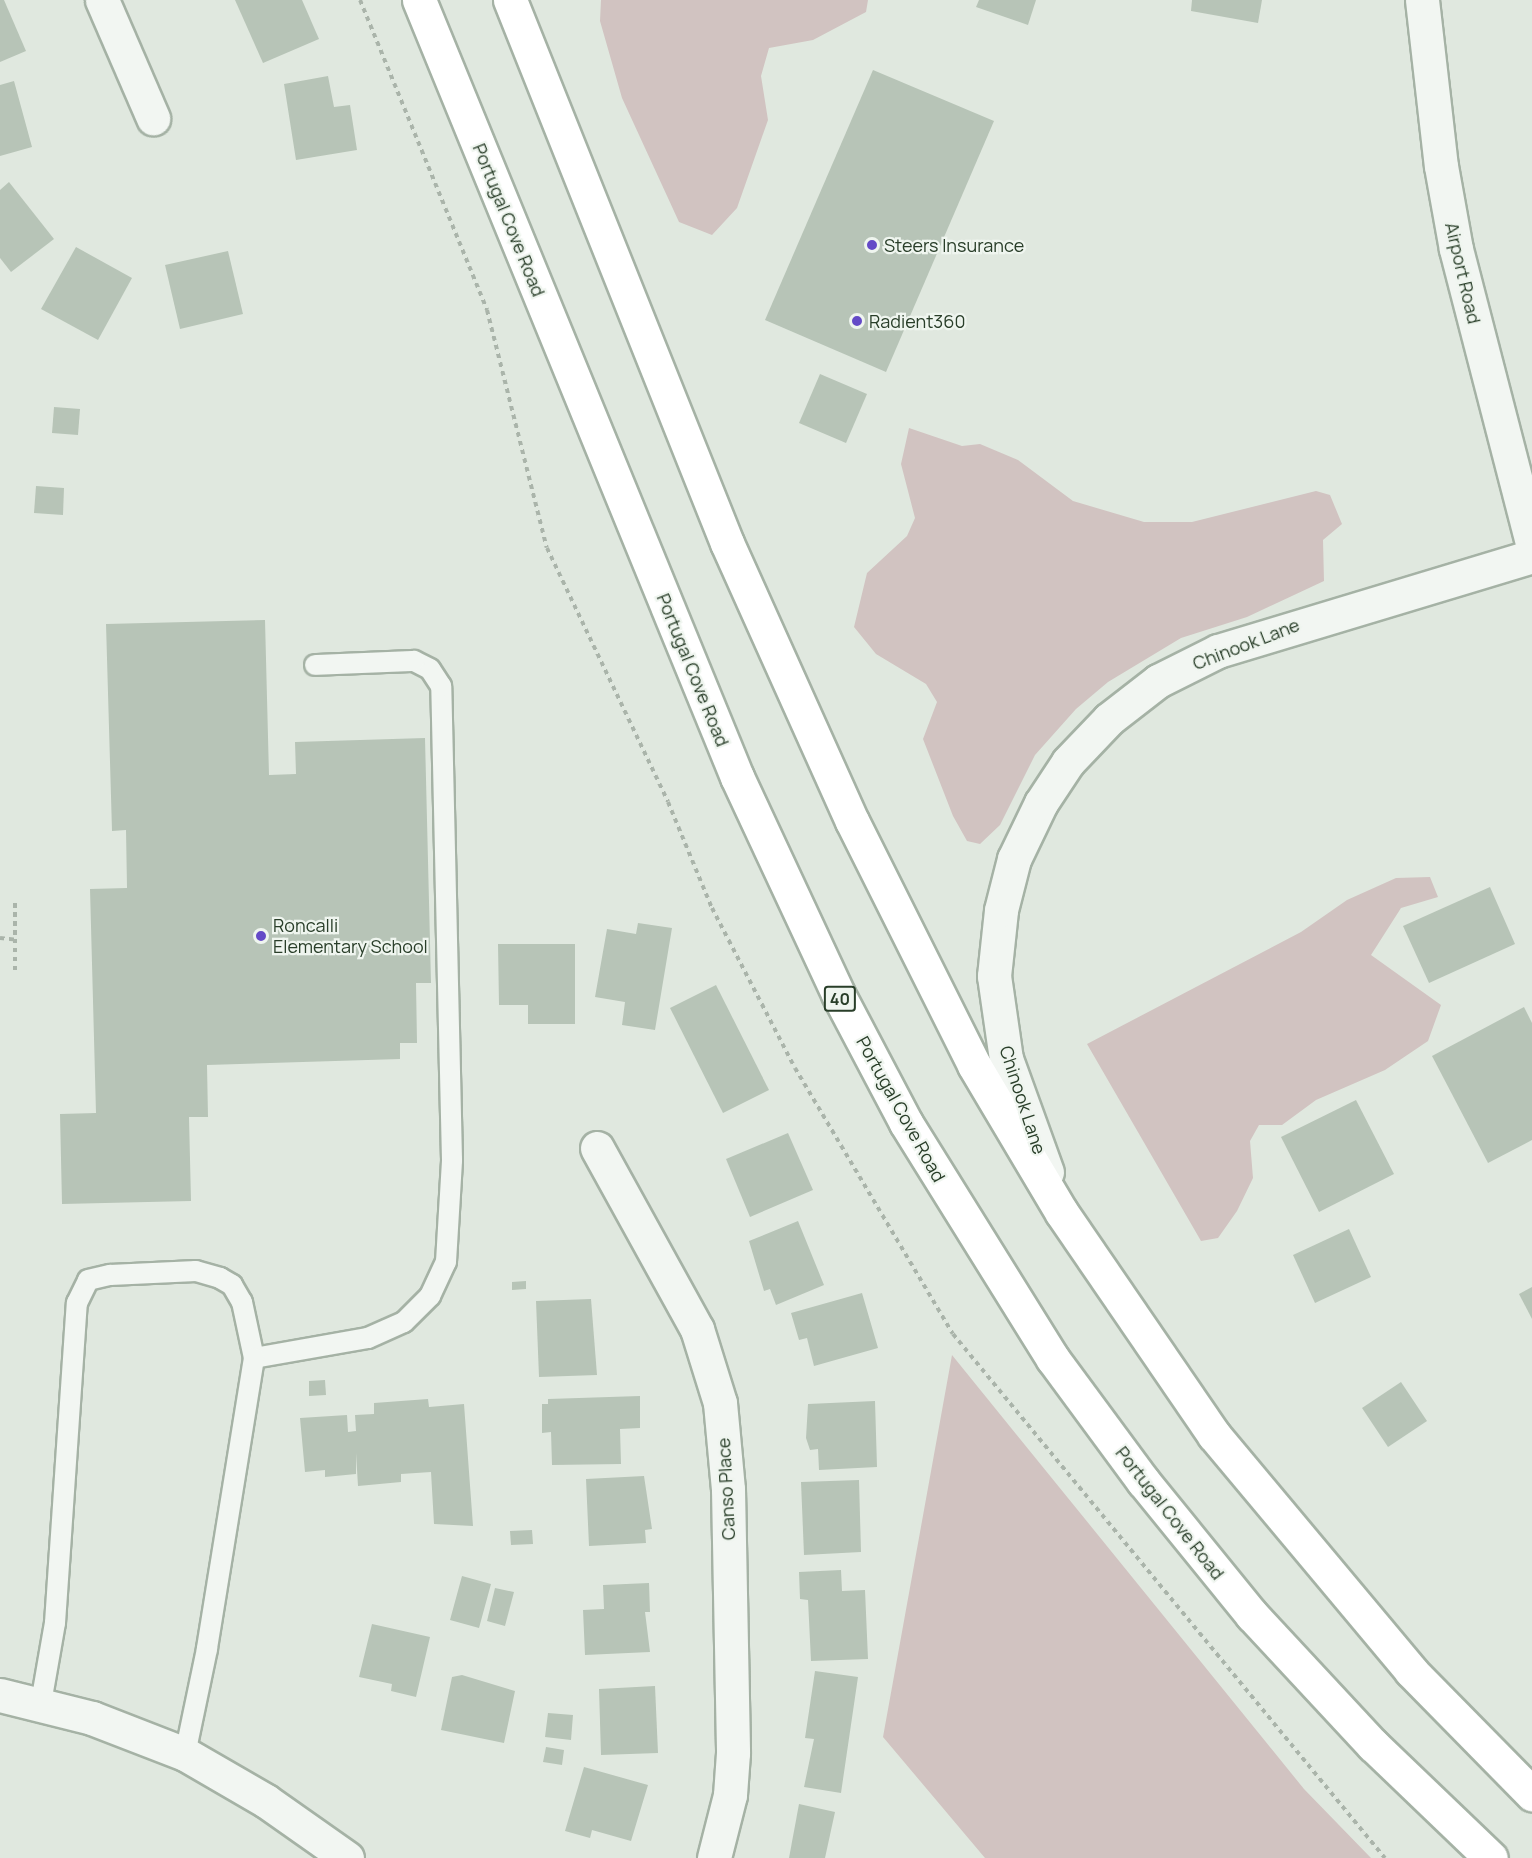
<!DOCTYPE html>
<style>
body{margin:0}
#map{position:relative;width:1532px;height:1858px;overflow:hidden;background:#e0e8df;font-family:Manrope,sans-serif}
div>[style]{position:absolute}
.green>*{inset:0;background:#d1c3c1}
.building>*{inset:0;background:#b7c4b7}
.path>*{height:4px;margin-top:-2px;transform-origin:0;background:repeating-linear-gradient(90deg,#aab4aa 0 4.5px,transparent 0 9px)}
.roads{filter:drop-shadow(2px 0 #a5b2a5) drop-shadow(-2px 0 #a5b2a5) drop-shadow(0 2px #a5b2a5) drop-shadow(0 -2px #a5b2a5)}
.service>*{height:20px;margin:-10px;padding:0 10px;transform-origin:10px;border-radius:10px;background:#f2f6f2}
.minor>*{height:33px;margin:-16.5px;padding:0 16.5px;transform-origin:16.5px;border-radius:16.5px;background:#f2f6f2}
.tertiary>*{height:33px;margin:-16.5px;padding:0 16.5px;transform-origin:16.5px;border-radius:16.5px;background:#f2f6f2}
.primary>*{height:33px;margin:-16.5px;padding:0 16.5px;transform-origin:16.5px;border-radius:16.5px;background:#fff}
.dots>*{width:16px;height:16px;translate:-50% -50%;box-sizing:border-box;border:3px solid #eff5ef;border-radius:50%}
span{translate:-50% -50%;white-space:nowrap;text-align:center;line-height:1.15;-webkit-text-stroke:4.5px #eff5ef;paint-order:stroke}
.shield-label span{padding:2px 4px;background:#eff5ef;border:2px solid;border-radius:4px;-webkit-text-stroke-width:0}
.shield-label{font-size:16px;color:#293e29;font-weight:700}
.street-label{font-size:18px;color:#293e29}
.poi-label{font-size:18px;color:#293e29}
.left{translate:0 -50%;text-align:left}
</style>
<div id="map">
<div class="green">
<i style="clip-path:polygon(601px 0,868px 0,866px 12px,813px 40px,769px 48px,761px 76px,768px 120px,737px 208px,712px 235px,679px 222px,622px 98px,600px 21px)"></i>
<i style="clip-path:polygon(909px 428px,962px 446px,980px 444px,1018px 460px,1073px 501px,1144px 522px,1192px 522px,1316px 491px,1330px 495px,1342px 524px,1323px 540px,1324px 581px,1247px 617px,1181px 638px,1108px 682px,1076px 709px,1035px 755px,1000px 825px,980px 844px,967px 841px,953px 816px,923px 739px,937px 702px,926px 684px,876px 654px,854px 627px,867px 573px,907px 536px,915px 518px,901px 464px)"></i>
<i style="clip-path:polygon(1430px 877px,1438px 897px,1401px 908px,1371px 955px,1441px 1005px,1428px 1041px,1385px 1070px,1316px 1100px,1282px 1125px,1259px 1125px,1250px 1141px,1253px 1178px,1237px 1211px,1218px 1238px,1201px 1241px,1087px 1044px,1301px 932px,1347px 900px,1396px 878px)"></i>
<i style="clip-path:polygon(952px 1355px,1304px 1789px,1371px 1858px,985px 1858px,883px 1737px)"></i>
</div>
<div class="building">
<i style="clip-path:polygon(0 0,4px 0,26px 51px,0 62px)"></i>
<i style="clip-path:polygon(235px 0,302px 0,319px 39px,263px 63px)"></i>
<i style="clip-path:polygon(979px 0,1036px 0,1028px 25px,976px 7px)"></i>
<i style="clip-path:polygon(1192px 0,1262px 0,1258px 23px,1191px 11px)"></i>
<i style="clip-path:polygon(873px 70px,994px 121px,886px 372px,765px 320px)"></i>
<i style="clip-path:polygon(328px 76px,334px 107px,350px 105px,357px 150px,296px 160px,284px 84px)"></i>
<i style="clip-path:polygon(14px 81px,32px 147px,0 156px,0 85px)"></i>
<i style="clip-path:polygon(9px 182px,54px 239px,11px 272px,0 258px,0 190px)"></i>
<i style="clip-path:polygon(76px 247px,132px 278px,98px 340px,41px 309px)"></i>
<i style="clip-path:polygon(228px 251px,243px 314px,180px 329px,165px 265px)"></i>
<i style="clip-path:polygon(820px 374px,867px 394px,846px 443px,799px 423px)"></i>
<i style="clip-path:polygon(54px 407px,80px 409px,78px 435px,52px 433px)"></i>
<i style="clip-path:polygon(36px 486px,64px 488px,63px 515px,34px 513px)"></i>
<i style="clip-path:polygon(265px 620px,269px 775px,296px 774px,295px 742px,425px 738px,431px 983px,416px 983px,417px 1043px,400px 1043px,400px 1059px,207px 1065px,208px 1117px,189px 1117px,191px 1201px,62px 1204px,60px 1114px,96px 1113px,90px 889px,127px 888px,126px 830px,112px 831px,106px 624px)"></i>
<i style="clip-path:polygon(1490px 887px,1515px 944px,1429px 983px,1403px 926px)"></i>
<i style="clip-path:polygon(638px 923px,672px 928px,655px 1030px,622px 1025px,625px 1002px,595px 997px,607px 929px,636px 934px)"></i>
<i style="clip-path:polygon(498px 944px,575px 944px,575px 1024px,528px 1024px,528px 1005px,499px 1005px)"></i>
<i style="clip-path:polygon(716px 985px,769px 1090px,723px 1113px,670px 1008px)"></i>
<i style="clip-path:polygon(1524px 1007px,1532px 1023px,1532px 1140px,1488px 1163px,1432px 1056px)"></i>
<i style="clip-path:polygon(1356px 1100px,1394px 1174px,1319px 1212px,1281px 1137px)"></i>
<i style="clip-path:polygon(788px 1133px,813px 1190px,750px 1217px,726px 1159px)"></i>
<i style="clip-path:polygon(798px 1221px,824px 1285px,776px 1305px,770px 1289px,764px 1291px,749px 1241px)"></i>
<i style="clip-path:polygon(1349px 1229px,1371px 1277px,1315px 1303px,1293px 1255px)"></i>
<i style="clip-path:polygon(526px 1281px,526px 1289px,512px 1290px,512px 1282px)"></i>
<i style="clip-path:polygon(1532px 1287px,1532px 1319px,1519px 1294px)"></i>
<i style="clip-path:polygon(862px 1293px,878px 1348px,814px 1366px,807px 1338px,799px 1340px,791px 1313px)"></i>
<i style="clip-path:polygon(591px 1299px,597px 1375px,539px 1377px,536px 1301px)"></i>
<i style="clip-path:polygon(325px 1380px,326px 1395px,309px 1396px,309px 1381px)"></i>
<i style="clip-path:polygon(1401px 1382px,1427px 1421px,1388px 1447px,1362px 1408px)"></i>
<i style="clip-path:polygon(640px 1396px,640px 1428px,620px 1429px,621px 1464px,552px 1465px,551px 1432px,542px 1433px,542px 1404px,548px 1404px,548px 1399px)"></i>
<i style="clip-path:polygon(428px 1399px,429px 1407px,464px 1404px,473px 1526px,434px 1524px,431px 1472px,401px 1474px,401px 1482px,358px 1486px,356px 1453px,356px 1474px,325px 1477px,325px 1470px,305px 1472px,300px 1418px,347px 1415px,348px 1432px,356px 1431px,355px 1415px,374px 1414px,374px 1403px)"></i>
<i style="clip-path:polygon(875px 1401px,877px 1467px,819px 1470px,818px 1449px,810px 1450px,806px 1438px,808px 1404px)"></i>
<i style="clip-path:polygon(644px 1476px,652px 1529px,645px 1530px,646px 1543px,589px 1546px,586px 1479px)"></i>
<i style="clip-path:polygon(859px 1480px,861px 1552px,804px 1555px,801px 1482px)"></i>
<i style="clip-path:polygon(532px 1530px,533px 1544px,511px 1545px,510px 1531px)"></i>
<i style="clip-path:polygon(841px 1570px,842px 1591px,865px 1590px,868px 1659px,811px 1661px,808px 1600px,800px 1599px,799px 1572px)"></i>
<i style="clip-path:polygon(462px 1576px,491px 1584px,479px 1628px,450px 1620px)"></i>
<i style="clip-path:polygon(649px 1583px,650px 1612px,645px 1612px,650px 1652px,585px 1655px,583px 1610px,604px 1609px,603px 1585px)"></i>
<i style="clip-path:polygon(495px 1588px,514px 1592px,505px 1626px,487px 1621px)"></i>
<i style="clip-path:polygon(372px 1624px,430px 1637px,416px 1697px,391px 1691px,392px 1684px,359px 1677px)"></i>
<i style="clip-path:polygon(815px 1671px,858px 1677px,841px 1793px,804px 1787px,814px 1739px,805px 1738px)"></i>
<i style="clip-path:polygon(462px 1675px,515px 1691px,504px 1743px,441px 1730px,452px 1677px)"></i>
<i style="clip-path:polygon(655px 1686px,658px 1753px,601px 1755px,599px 1689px)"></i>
<i style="clip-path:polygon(548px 1713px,573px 1715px,571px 1740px,545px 1737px)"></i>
<i style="clip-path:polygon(546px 1747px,564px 1750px,562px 1765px,543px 1762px)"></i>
<i style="clip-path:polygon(584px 1767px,648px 1785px,631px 1841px,592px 1830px,590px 1838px,565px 1831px)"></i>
<i style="clip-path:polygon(799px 1804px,835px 1812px,825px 1858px,789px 1858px)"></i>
</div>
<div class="path">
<i style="left:360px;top:0;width:335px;rotate:67.7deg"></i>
<i style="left:487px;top:310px;width:245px;rotate:75.9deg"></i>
<i style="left:547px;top:548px;width:281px;rotate:64.5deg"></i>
<i style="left:668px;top:802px;width:115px;rotate:67.5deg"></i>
<i style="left:712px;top:908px;width:180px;rotate:62.6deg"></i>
<i style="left:795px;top:1068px;width:309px;rotate:59.3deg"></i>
<i style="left:953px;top:1334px;width:679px;rotate:50.5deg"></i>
<i style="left:15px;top:903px;width:68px;rotate:90deg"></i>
<i style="left:0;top:938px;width:18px;rotate:6deg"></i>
</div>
<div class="roads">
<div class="service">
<i style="left:254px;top:1358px;width:116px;rotate:-10deg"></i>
<i style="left:368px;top:1338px;width:39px;rotate:-24deg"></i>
<i style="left:404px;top:1322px;width:37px;rotate:-45deg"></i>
<i style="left:430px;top:1296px;width:38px;rotate:-65deg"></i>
<i style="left:446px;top:1262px;width:102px;rotate:-86.6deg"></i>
<i style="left:452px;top:1160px;width:474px;rotate:-91.3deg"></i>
<i style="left:441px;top:686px;width:20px;rotate:-123deg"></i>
<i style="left:430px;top:669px;width:18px;rotate:-153deg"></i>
<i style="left:414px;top:661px;width:99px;rotate:177.7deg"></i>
<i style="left:41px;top:1703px;width:81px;rotate:-80.1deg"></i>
<i style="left:55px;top:1623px;width:321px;rotate:-86.1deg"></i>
<i style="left:77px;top:1303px;width:25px;rotate:-64deg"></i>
<i style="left:88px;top:1280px;width:23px;rotate:-13deg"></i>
<i style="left:110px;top:1275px;width:86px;rotate:-2.7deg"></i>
<i style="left:196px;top:1271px;width:25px;rotate:16deg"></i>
<i style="left:220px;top:1278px;width:14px;rotate:30deg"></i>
<i style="left:232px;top:1285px;width:20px;rotate:60deg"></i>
<i style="left:242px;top:1302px;width:57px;rotate:77.9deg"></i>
<i style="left:254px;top:1358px;width:295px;rotate:99.2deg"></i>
<i style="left:207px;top:1649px;width:107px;rotate:101.8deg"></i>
</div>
<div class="minor">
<i style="left:102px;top:0;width:129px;rotate:66.6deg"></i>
<i style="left:1422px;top:0;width:167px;rotate:83.5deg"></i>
<i style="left:1441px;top:166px;width:84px;rotate:79.8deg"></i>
<i style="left:1456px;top:249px;width:303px;rotate:75.5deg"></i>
<i style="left:597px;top:1148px;width:207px;rotate:61.1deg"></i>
<i style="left:697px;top:1329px;width:77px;rotate:72.7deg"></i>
<i style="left:720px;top:1403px;width:86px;rotate:84.7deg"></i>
<i style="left:728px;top:1489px;width:264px;rotate:88.9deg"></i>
<i style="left:733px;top:1753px;width:42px;rotate:94.1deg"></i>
<i style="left:730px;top:1795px;width:65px;rotate:104.3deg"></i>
<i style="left:1047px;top:1172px;width:120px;rotate:-109.9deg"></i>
<i style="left:1006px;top:1059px;width:84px;rotate:-98.2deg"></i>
<i style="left:994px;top:976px;width:66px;rotate:-83.9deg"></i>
<i style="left:1001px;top:910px;width:53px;rotate:-75.7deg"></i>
<i style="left:1014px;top:859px;width:62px;rotate:-64.3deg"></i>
<i style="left:1041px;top:803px;width:49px;rotate:-56.6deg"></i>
<i style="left:1068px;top:762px;width:59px;rotate:-46.4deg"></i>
<i style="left:1109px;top:719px;width:62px;rotate:-37.8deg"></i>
<i style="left:1158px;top:681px;width:67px;rotate:-26.6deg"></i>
<i style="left:1218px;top:651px;width:328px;rotate:-16.8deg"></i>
</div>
<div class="tertiary">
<i style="left:0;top:1695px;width:95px;rotate:14deg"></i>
<i style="left:92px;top:1718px;width:100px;rotate:21.2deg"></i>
<i style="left:185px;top:1754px;width:94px;rotate:30.1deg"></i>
<i style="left:266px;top:1801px;width:99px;rotate:35.1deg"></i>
</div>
<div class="primary">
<i style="left:419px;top:0;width:840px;rotate:67.74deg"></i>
<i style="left:737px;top:777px;width:239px;rotate:65deg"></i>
<i style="left:838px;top:994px;width:146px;rotate:62.2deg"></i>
<i style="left:906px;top:1123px;width:278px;rotate:58.1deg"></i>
<i style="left:1053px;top:1359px;width:152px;rotate:53.6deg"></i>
<i style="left:1143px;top:1481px;width:173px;rotate:50.9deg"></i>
<i style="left:1252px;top:1615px;width:178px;rotate:47.1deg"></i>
<i style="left:1373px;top:1745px;width:163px;rotate:43.8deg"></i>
<i style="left:510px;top:0;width:585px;rotate:68.22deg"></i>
<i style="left:727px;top:543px;width:305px;rotate:65.8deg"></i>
<i style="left:852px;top:821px;width:273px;rotate:63.4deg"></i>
<i style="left:974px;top:1065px;width:172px;rotate:59.3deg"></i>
<i style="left:1062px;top:1213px;width:269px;rotate:55.6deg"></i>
<i style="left:1214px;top:1435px;width:307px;rotate:50.1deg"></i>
<i style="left:1411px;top:1671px;width:173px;rotate:45.5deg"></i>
</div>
</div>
<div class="dots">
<i style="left:872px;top:245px;background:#644ac7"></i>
<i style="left:857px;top:321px;background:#644ac7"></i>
<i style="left:261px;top:936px;background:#644ac7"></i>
</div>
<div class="shield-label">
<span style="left:840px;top:999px">40</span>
</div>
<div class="street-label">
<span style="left:509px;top:220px;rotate:68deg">Portugal Cove Road</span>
<span style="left:1463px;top:273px;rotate:77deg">Airport Road</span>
<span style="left:1246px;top:644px;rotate:-21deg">Chinook Lane</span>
<span style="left:693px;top:670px;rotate:68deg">Portugal Cove Road</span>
<span style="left:1023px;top:1100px;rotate:72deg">Chinook Lane</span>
<span style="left:901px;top:1109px;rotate:61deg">Portugal Cove Road</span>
<span style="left:726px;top:1489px;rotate:-93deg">Canso Place</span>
<span style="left:1170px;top:1513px;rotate:52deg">Portugal Cove Road</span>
</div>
<div class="poi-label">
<span class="left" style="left:884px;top:245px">Steers Insurance</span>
<span class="left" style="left:869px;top:321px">Radient360</span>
<span class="left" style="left:273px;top:936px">Roncalli<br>Elementary School</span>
</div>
</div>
